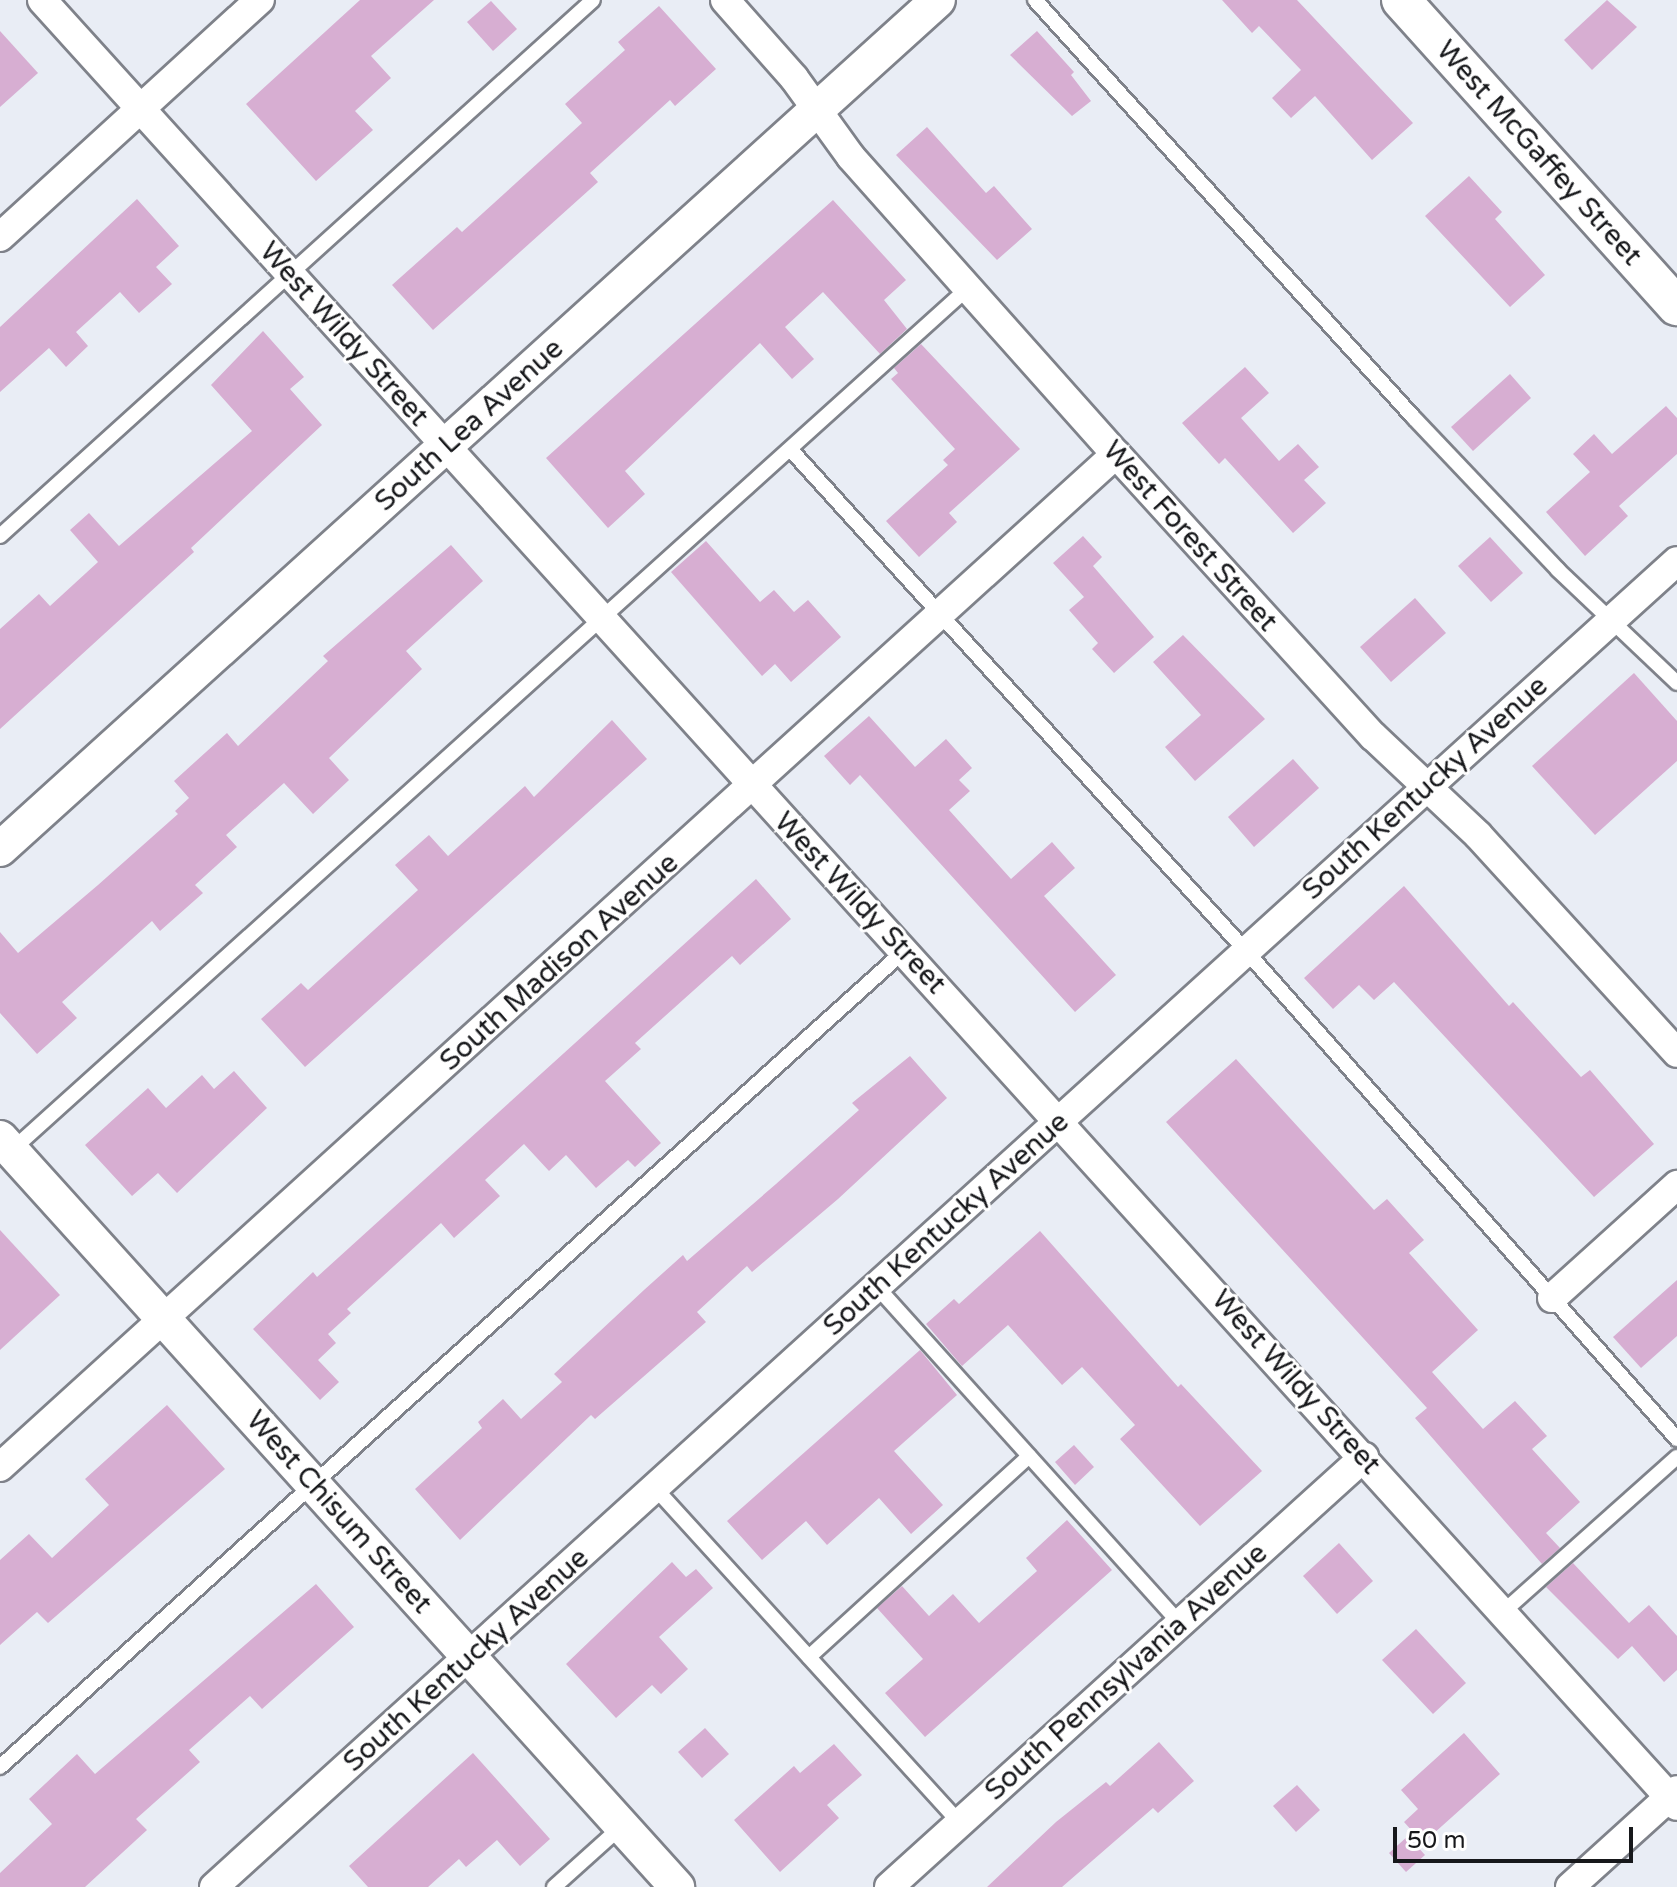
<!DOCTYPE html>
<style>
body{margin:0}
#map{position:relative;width:1677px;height:1887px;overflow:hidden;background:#e9edf5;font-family:"Varela Round",sans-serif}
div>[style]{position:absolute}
.building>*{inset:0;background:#d7aed2}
.roads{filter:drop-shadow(2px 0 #7f828a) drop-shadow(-2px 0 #7f828a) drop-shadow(0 2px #7f828a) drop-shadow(0 -2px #7f828a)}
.service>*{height:14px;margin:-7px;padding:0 7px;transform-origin:7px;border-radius:7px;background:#fff}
.minor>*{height:28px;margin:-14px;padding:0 14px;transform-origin:14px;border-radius:14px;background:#fff}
.tertiary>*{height:34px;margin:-17px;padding:0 17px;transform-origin:17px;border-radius:17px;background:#fff}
.secondary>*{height:38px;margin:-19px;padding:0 19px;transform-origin:19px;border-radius:19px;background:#fff}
span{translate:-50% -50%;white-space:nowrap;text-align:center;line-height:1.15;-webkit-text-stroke:6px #fff;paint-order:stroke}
.street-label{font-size:28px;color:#17181b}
.scale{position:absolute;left:1393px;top:1827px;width:240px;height:36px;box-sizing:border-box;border:4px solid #17181b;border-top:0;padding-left:10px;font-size:24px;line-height:28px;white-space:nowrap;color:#17181b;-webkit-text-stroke:6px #fff;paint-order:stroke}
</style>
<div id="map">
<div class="building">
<i style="clip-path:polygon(360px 0,434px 0,371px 56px,391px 78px,355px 111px,373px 130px,316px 181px,246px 104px)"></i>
<i style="clip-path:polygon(1222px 0,1297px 0,1413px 123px,1372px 160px,1315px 96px,1291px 118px,1272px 98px,1301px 70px,1259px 26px,1252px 33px)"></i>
<i style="clip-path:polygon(1607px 0,1637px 27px,1592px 70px,1564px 40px)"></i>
<i style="clip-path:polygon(491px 1px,517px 29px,493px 51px,467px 22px)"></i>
<i style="clip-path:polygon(659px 6px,716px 69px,675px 106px,670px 100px,590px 173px,598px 182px,433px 330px,392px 285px,457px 227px,462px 232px,582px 123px,565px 104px,625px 50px,618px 42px)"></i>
<i style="clip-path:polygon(0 31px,38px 73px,0 107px)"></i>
<i style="clip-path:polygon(1037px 31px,1074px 72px,1071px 75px,1091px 101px,1072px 116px,1010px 55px)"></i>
<i style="clip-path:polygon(927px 127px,986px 193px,994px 186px,1032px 229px,997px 260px,896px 155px)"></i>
<i style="clip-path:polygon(1469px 176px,1502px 212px,1495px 219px,1545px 275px,1510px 307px,1425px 216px)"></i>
<i style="clip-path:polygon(137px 199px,179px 246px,156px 267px,172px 284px,139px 313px,120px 292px,76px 332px,88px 346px,66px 367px,49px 348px,0 392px,0 327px)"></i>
<i style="clip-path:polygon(833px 200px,906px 280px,884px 300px,907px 329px,880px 354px,823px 292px,785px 327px,814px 359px,792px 379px,760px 343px,625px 471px,645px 494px,608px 528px,546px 458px)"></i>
<i style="clip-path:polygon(263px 331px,304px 377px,290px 389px,322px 425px,191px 548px,194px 552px,0 729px,0 629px,39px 594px,50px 606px,98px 562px,70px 530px,89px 513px,119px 546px,252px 431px,211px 385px)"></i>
<i style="clip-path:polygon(921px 344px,1020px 449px,949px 513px,957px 522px,919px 557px,886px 521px,948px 465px,943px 460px,955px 449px,891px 379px,898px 373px,894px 368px)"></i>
<i style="clip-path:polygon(1245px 367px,1269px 393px,1241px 418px,1279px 461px,1298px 444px,1319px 467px,1304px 480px,1326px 503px,1293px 533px,1225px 458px,1219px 464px,1182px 423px)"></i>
<i style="clip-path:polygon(1510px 374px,1531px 398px,1473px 451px,1451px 427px)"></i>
<i style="clip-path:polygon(1666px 406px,1677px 418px,1677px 454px,1619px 506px,1628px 516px,1585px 556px,1546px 512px,1590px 472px,1573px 454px,1594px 434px,1612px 454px)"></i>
<i style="clip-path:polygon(1083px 536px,1102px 557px,1093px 566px,1154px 637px,1114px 673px,1092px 649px,1098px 643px,1069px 610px,1084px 597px,1053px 563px)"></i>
<i style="clip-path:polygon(1490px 537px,1523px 573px,1491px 602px,1458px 566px)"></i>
<i style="clip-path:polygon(706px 541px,760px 602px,774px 590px,794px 612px,808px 600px,841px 637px,791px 682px,775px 664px,762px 676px,671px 572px)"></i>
<i style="clip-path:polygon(451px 545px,483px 581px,406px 651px,422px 669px,329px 758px,349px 780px,313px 814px,284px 783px,226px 835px,237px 847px,195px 885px,203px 893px,160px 931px,152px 921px,62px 1002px,77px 1018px,37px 1054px,0 1013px,0 932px,18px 953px,98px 885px,178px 814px,175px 811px,189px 798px,174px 781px,227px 733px,238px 746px,328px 661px,323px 656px)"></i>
<i style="clip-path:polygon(1415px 598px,1446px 633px,1391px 682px,1360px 647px)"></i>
<i style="clip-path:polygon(1183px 635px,1265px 719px,1195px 781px,1165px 747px,1201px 715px,1153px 662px)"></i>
<i style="clip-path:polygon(1634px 673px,1677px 721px,1677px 761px,1595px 835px,1532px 766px)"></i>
<i style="clip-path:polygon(869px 716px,915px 767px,946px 739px,972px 768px,959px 780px,970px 791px,949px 810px,1011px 879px,1052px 842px,1075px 868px,1044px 896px,1116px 975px,1075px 1012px,860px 775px,850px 785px,824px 756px)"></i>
<i style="clip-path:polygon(612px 720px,647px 759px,305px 1067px,261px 1019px,301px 983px,308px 990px,418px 890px,395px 865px,429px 835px,448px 856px,525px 786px,534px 797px)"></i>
<i style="clip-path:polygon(1293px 759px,1319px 788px,1254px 847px,1228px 817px)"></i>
<i style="clip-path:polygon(756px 879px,791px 919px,740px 965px,732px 956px,635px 1043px,641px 1049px,605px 1081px,661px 1143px,635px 1167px,628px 1160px,596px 1188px,566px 1155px,549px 1171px,524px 1144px,485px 1180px,500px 1196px,454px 1238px,441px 1223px,347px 1309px,351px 1313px,328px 1334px,336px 1343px,318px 1360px,339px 1382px,320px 1400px,253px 1329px,313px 1272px,317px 1277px)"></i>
<i style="clip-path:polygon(1404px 886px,1509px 1006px,1513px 1002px,1581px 1077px,1590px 1070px,1654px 1144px,1594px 1197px,1394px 982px,1374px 1000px,1359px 985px,1333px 1009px,1304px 978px)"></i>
<i style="clip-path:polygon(910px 1056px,947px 1098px,838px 1199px,752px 1272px,747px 1266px,697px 1312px,706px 1322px,595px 1419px,591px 1415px,460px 1540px,415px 1489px,482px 1428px,478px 1422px,503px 1399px,521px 1419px,562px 1382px,554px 1374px,644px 1290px,683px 1255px,687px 1261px,776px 1184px,859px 1110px,852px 1103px)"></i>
<i style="clip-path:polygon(1236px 1059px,1374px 1210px,1387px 1199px,1424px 1240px,1409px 1253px,1478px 1330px,1432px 1372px,1483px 1429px,1515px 1401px,1547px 1436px,1532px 1449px,1580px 1502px,1546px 1533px,1560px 1548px,1542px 1564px,1415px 1418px,1427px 1408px,1166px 1122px)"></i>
<i style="clip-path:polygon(234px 1071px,267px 1108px,177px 1193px,158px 1173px,132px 1196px,85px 1145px,148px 1088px,166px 1108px,202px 1075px,214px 1089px)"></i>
<i style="clip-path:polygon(0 1230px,60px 1295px,0 1350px)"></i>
<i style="clip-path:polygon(1040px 1231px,1178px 1387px,1181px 1384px,1262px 1471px,1200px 1526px,1120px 1439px,1135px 1425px,1082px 1367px,1062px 1385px,1008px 1325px,962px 1366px,926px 1324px,954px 1299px,959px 1304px)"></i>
<i style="clip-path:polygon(1677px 1280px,1677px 1336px,1641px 1368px,1613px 1337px)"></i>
<i style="clip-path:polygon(920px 1350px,957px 1395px,894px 1451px,943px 1505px,911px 1534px,879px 1498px,827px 1545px,806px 1521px,762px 1560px,727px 1521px)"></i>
<i style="clip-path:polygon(167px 1405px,225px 1469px,48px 1623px,37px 1612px,0 1645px,0 1560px,29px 1534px,52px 1558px,109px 1505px,85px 1479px)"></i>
<i style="clip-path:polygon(1074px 1445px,1094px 1467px,1075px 1485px,1055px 1462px)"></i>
<i style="clip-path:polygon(1067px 1520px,1112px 1570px,925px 1737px,885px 1693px,923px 1659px,877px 1608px,902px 1586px,929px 1616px,953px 1594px,979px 1623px,1037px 1571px,1026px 1558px)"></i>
<i style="clip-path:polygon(1339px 1543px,1373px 1581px,1337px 1614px,1303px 1576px)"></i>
<i style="clip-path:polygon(672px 1562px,686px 1577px,696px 1569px,713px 1588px,659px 1637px,688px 1669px,661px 1694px,652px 1685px,616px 1718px,566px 1664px)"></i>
<i style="clip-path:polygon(1573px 1563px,1629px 1623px,1649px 1605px,1677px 1636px,1677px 1670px,1664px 1682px,1632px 1646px,1618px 1659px,1546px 1587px)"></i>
<i style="clip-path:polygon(316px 1584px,354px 1627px,262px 1709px,250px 1696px,189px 1750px,200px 1762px,136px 1819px,147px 1830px,85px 1887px,0 1887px,0 1873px,52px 1824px,29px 1799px,77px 1754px,95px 1774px)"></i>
<i style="clip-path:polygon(1416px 1629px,1466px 1683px,1433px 1714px,1382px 1660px)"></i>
<i style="clip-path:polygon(705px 1728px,729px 1754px,702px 1778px,678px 1752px)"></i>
<i style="clip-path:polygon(1464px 1733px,1500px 1774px,1423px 1843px,1404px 1822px,1418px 1809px,1401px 1790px)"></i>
<i style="clip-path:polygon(1159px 1742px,1194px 1781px,1158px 1813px,1153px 1808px,1062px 1887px,987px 1887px,1056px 1822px,1106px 1782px,1110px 1786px)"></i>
<i style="clip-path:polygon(834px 1744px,862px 1775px,827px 1805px,839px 1818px,780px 1872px,734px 1820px,794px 1766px,800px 1773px)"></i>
<i style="clip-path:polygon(473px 1753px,550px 1839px,520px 1866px,497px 1840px,466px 1867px,459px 1859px,428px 1887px,368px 1887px,349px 1866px)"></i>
<i style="clip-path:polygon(1297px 1785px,1320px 1810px,1296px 1832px,1273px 1806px)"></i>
<i style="clip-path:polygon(1408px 1836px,1425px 1855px,1406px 1872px,1389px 1853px)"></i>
</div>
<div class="roads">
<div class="service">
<i style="left:1035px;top:0;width:564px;rotate:47.8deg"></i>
<i style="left:1414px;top:418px;width:209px;rotate:46.5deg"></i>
<i style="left:1558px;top:570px;width:164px;rotate:43.5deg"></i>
<i style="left:790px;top:449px;width:678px;rotate:47.75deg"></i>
<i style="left:1246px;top:951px;width:651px;rotate:48.55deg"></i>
<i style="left:0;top:536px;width:799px;rotate:-42.11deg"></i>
<i style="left:12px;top:1150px;width:1287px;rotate:-42.04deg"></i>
<i style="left:877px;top:1287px;width:453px;rotate:48deg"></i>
<i style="left:655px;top:1488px;width:453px;rotate:47.7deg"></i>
<i style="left:1503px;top:1612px;width:233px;rotate:-41.7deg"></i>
<i style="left:809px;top:1657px;width:298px;rotate:-42.4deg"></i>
<i style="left:0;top:1767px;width:1218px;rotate:-42.07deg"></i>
<i style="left:554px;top:1887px;width:91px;rotate:-41.9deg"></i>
</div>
<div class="minor">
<i style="left:42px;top:0;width:2436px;rotate:47.84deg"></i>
<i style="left:725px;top:0;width:104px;rotate:48.5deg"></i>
<i style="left:794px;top:78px;width:97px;rotate:54.2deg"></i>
<i style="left:851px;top:157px;width:398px;rotate:48.3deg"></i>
<i style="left:1116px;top:454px;width:382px;rotate:47.7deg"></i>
<i style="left:1373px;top:736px;width:144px;rotate:43.3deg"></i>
<i style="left:1478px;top:835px;width:295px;rotate:47.6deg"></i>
<i style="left:0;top:237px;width:352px;rotate:-42.4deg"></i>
<i style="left:1552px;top:1298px;width:169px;rotate:-42.1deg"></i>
<i style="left:0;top:1467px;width:1507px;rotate:-42.23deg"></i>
<i style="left:214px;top:1887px;width:1974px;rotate:-42.19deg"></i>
<i style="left:889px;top:1887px;width:641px;rotate:-42.15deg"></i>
<i style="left:1570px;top:1887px;width:144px;rotate:-42.2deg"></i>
</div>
<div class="tertiary">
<i style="left:0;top:849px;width:1265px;rotate:-42.15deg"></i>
<i style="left:0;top:1138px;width:1010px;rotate:47.89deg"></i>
</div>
<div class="secondary">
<i style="left:1401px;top:0;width:412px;rotate:48deg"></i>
</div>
</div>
<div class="street-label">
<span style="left:1539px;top:153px;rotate:48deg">West McGaffey Street</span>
<span style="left:344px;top:334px;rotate:48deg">West Wildy Street</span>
<span style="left:469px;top:425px;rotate:-42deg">South Lea Avenue</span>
<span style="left:1190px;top:536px;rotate:48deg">West Forest Street</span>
<span style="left:1425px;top:788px;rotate:-42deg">South Kentucky Avenue</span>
<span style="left:860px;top:903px;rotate:47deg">West Wildy Street</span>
<span style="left:559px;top:962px;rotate:-42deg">South Madison Avenue</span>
<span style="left:946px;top:1224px;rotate:-42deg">South Kentucky Avenue</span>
<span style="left:1296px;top:1382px;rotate:48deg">West Wildy Street</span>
<span style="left:339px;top:1512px;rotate:48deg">West Chisum Street</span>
<span style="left:466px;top:1660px;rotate:-42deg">South Kentucky Avenue</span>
<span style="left:1126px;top:1672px;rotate:-42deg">South Pennsylvania Avenue</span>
</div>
<div class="scale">50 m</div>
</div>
